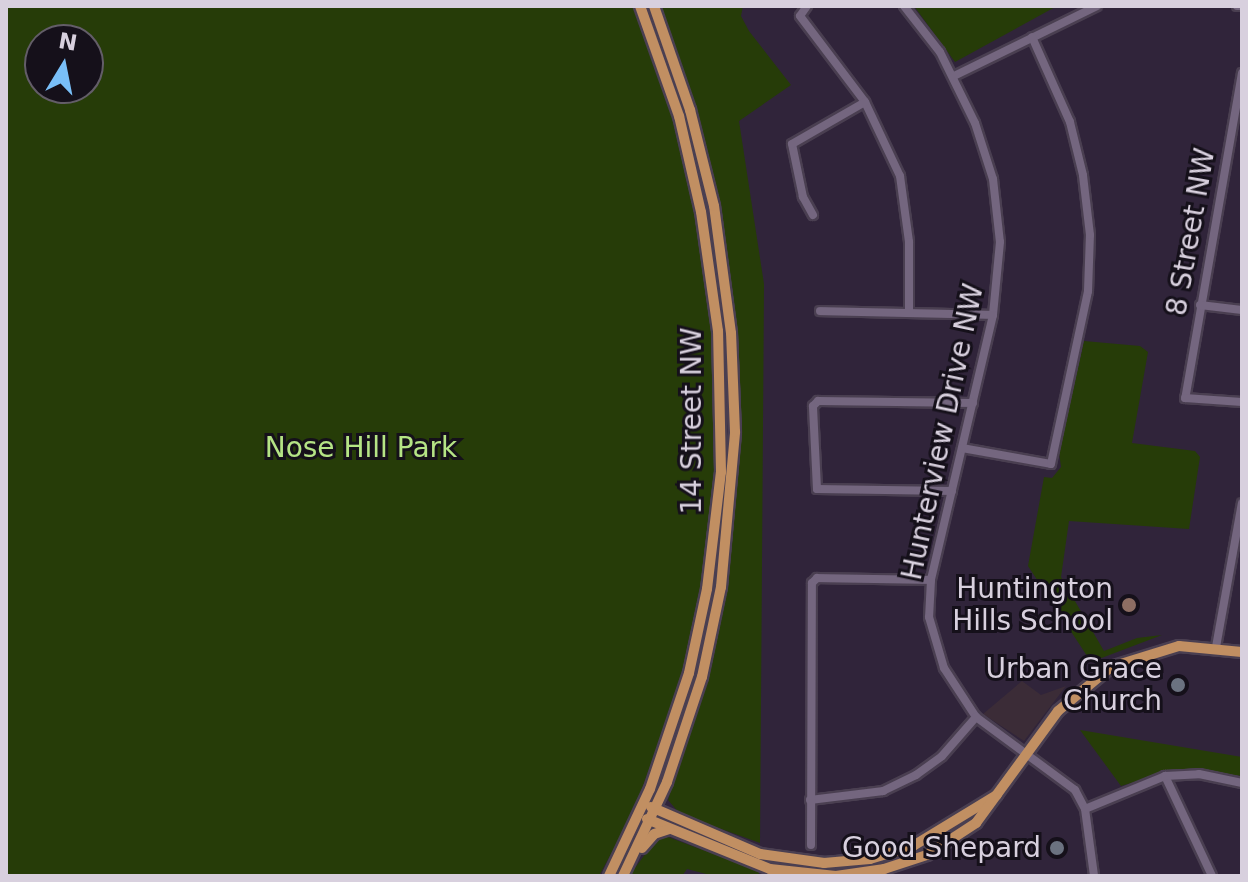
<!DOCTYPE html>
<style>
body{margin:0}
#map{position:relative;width:1248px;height:882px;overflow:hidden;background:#30243a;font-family:"DejaVu Sans",sans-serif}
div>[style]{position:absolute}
.commercial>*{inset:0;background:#3b2c37}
.green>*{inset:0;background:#263c08}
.roads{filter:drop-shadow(2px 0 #4a3f51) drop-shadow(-2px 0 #4a3f51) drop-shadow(0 2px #4a3f51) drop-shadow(0 -2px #4a3f51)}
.minor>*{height:8px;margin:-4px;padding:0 4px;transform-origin:4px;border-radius:4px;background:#74667f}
.major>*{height:10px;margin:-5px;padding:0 5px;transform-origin:5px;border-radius:5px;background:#c18f62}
.dots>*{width:22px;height:22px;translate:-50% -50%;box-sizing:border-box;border:4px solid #15101a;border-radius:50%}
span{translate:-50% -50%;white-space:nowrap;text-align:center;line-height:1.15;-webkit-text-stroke:6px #15101a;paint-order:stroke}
.street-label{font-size:28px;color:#d8d0de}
.park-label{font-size:28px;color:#b5e485}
.poi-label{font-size:28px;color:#d8d0de}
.right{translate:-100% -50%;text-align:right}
.frame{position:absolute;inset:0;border:8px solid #d8d0de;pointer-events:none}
.north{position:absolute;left:24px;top:24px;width:80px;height:80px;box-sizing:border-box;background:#15101a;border:2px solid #635d68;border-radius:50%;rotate:10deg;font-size:22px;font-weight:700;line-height:32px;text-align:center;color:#d8d0de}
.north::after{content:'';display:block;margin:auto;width:28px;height:36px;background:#79bff8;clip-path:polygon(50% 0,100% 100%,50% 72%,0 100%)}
</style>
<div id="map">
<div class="commercial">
<i style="clip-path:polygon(1022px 681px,1041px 695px,1066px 686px,1024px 741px,983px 714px)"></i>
</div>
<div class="green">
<i style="clip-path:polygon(evenodd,6px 6px,635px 6px,673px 116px,702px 244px,713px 332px,715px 467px,705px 576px,684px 671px,634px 811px,599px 876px,6px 876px,6px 6px,40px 40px,88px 40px,88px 88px,40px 88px,40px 40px)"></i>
<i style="clip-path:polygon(659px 6px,743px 6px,741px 16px,749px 31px,791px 85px,739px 121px,764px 284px,760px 843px,680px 814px,668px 800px,706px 678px,725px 588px,740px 428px,736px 332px,718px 206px,695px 108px)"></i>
<i style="clip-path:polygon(914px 6px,1057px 6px,955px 62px)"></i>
<i style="clip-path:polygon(1084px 341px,1140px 346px,1148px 352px,1132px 443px,1195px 451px,1200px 457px,1189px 529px,1069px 521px,1061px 577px,1104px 651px,1137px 638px,1162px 635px,1091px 662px,1028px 566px,1044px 477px,1052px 478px,1061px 467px,1059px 452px)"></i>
<i style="clip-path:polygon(1080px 730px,1242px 757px,1242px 776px,1178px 769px,1121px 786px)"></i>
<i style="clip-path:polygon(660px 834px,759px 871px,759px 876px,714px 876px,687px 869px,682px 876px,629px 876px)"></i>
</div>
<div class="roads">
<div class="minor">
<i style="left:807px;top:6px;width:12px;rotate:125deg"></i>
<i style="left:800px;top:16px;width:108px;rotate:52.9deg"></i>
<i style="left:865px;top:102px;width:82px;rotate:64.7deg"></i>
<i style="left:900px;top:176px;width:67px;rotate:82.2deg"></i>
<i style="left:909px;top:242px;width:71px;rotate:90deg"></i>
<i style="left:904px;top:6px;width:58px;rotate:52deg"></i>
<i style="left:940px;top:52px;width:79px;rotate:63.8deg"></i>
<i style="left:975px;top:123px;width:59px;rotate:72.2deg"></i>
<i style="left:993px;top:179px;width:63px;rotate:83.7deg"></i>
<i style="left:1000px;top:242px;width:73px;rotate:95.5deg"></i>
<i style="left:993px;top:315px;width:272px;rotate:103.2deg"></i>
<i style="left:931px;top:580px;width:37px;rotate:93deg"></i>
<i style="left:929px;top:617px;width:53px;rotate:73.6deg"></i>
<i style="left:944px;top:668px;width:59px;rotate:56.9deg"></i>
<i style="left:976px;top:717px;width:123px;rotate:36.4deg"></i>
<i style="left:1075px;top:790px;width:21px;rotate:62deg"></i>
<i style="left:1085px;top:809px;width:68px;rotate:82.3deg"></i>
<i style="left:1237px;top:6px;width:5px"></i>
<i style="left:1242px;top:73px;width:330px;rotate:99.9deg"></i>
<i style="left:1185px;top:398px;width:57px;rotate:4deg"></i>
<i style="left:954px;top:76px;width:159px;rotate:-26.1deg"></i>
<i style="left:813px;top:215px;width:21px;rotate:-119deg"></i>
<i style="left:803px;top:197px;width:54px;rotate:-101.7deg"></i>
<i style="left:792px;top:144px;width:84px;rotate:-29.9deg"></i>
<i style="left:1200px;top:305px;width:42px;rotate:6.8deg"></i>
<i style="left:820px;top:311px;width:173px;rotate:1.3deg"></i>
<i style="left:962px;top:448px;width:90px;rotate:10.2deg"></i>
<i style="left:1051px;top:464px;width:177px;rotate:-77.9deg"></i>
<i style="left:1088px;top:291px;width:56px;rotate:-88deg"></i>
<i style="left:1090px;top:235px;width:60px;rotate:-96.7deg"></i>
<i style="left:1083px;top:175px;width:55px;rotate:-103.8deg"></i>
<i style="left:1070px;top:122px;width:93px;rotate:-114.1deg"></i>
<i style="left:952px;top:491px;width:135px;rotate:-179.2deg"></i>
<i style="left:817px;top:489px;width:83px;rotate:-92.8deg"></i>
<i style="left:813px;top:406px;width:7px;rotate:-45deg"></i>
<i style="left:818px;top:401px;width:155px;rotate:0.7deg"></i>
<i style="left:1216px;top:647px;width:146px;rotate:-79.8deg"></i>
<i style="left:1165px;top:776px;width:110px;rotate:64.8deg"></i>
<i style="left:810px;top:800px;width:74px;rotate:-7deg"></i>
<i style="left:883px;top:791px;width:37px;rotate:-26deg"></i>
<i style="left:916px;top:775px;width:32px;rotate:-36deg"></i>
<i style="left:942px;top:756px;width:52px;rotate:-48.9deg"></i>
<i style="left:1085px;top:809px;width:87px;rotate:-22.4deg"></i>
<i style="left:1165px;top:776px;width:34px;rotate:-3deg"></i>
<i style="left:1199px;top:774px;width:44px;rotate:11.8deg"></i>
<i style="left:811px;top:845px;width:262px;rotate:-89.8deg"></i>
<i style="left:812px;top:583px;width:7px;rotate:-45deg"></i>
<i style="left:817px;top:578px;width:114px;rotate:1deg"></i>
</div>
<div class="major">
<i style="left:651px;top:807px;width:119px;rotate:23.3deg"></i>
<i style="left:760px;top:854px;width:65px;rotate:8deg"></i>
<i style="left:824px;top:863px;width:46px;rotate:-5deg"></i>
<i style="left:870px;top:859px;width:45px;rotate:-16.8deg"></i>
<i style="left:913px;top:846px;width:98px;rotate:-31.3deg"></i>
<i style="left:647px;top:819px;width:133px;rotate:22.1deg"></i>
<i style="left:770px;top:869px;width:66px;rotate:6.1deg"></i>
<i style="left:836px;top:876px;width:49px;rotate:-8.3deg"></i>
<i style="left:884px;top:869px;width:45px;rotate:-18deg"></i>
<i style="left:927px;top:855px;width:59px;rotate:-33.1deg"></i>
<i style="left:976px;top:823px;width:139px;rotate:-53.8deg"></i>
<i style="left:1058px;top:711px;width:69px;rotate:-39.7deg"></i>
<i style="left:1111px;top:667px;width:71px;rotate:-17.2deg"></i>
<i style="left:1179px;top:646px;width:63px;rotate:5.4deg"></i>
<i style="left:642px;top:848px;width:18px;rotate:-49deg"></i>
<i style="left:654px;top:834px;width:16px;rotate:-18deg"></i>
<i style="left:609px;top:876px;width:96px;rotate:-64.8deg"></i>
<i style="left:650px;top:789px;width:122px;rotate:-71.4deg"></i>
<i style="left:689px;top:673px;width:86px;rotate:-77.9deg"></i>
<i style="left:707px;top:589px;width:118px;rotate:-83.2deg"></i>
<i style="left:721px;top:472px;width:141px;rotate:-91.2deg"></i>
<i style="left:718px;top:331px;width:120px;rotate:-98.1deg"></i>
<i style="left:701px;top:212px;width:98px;rotate:-102.9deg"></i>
<i style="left:679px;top:116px;width:117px;rotate:-109.5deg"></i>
<i style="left:623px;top:876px;width:104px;rotate:-64.9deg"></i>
<i style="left:667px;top:782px;width:111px;rotate:-71.6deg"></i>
<i style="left:702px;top:677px;width:92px;rotate:-78.1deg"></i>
<i style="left:721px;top:587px;width:156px;rotate:-84.8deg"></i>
<i style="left:735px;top:432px;width:99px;rotate:-92.3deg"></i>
<i style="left:731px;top:333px;width:128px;rotate:-97.6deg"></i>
<i style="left:714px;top:206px;width:99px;rotate:-104deg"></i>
<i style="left:690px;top:110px;width:110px;rotate:-109.1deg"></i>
</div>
</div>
<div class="dots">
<i style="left:1129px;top:605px;background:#8d6e63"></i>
<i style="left:1178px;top:685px;background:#6b7280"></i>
<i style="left:1057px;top:848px;background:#6b7280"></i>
</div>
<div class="street-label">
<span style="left:1191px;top:232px;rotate:-80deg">8 Street NW</span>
<span style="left:692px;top:421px;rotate:-90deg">14 Street NW</span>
<span style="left:943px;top:432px;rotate:-78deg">Hunterview Drive NW</span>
</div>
<div class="park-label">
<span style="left:361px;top:448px">Nose Hill Park</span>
</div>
<div class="poi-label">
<span class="right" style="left:1113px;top:605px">Huntington<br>Hills School</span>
<span class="right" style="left:1162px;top:685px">Urban Grace<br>Church</span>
<span class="right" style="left:1041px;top:848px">Good Shepard</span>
</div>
<div class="frame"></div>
<div class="north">N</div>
</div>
